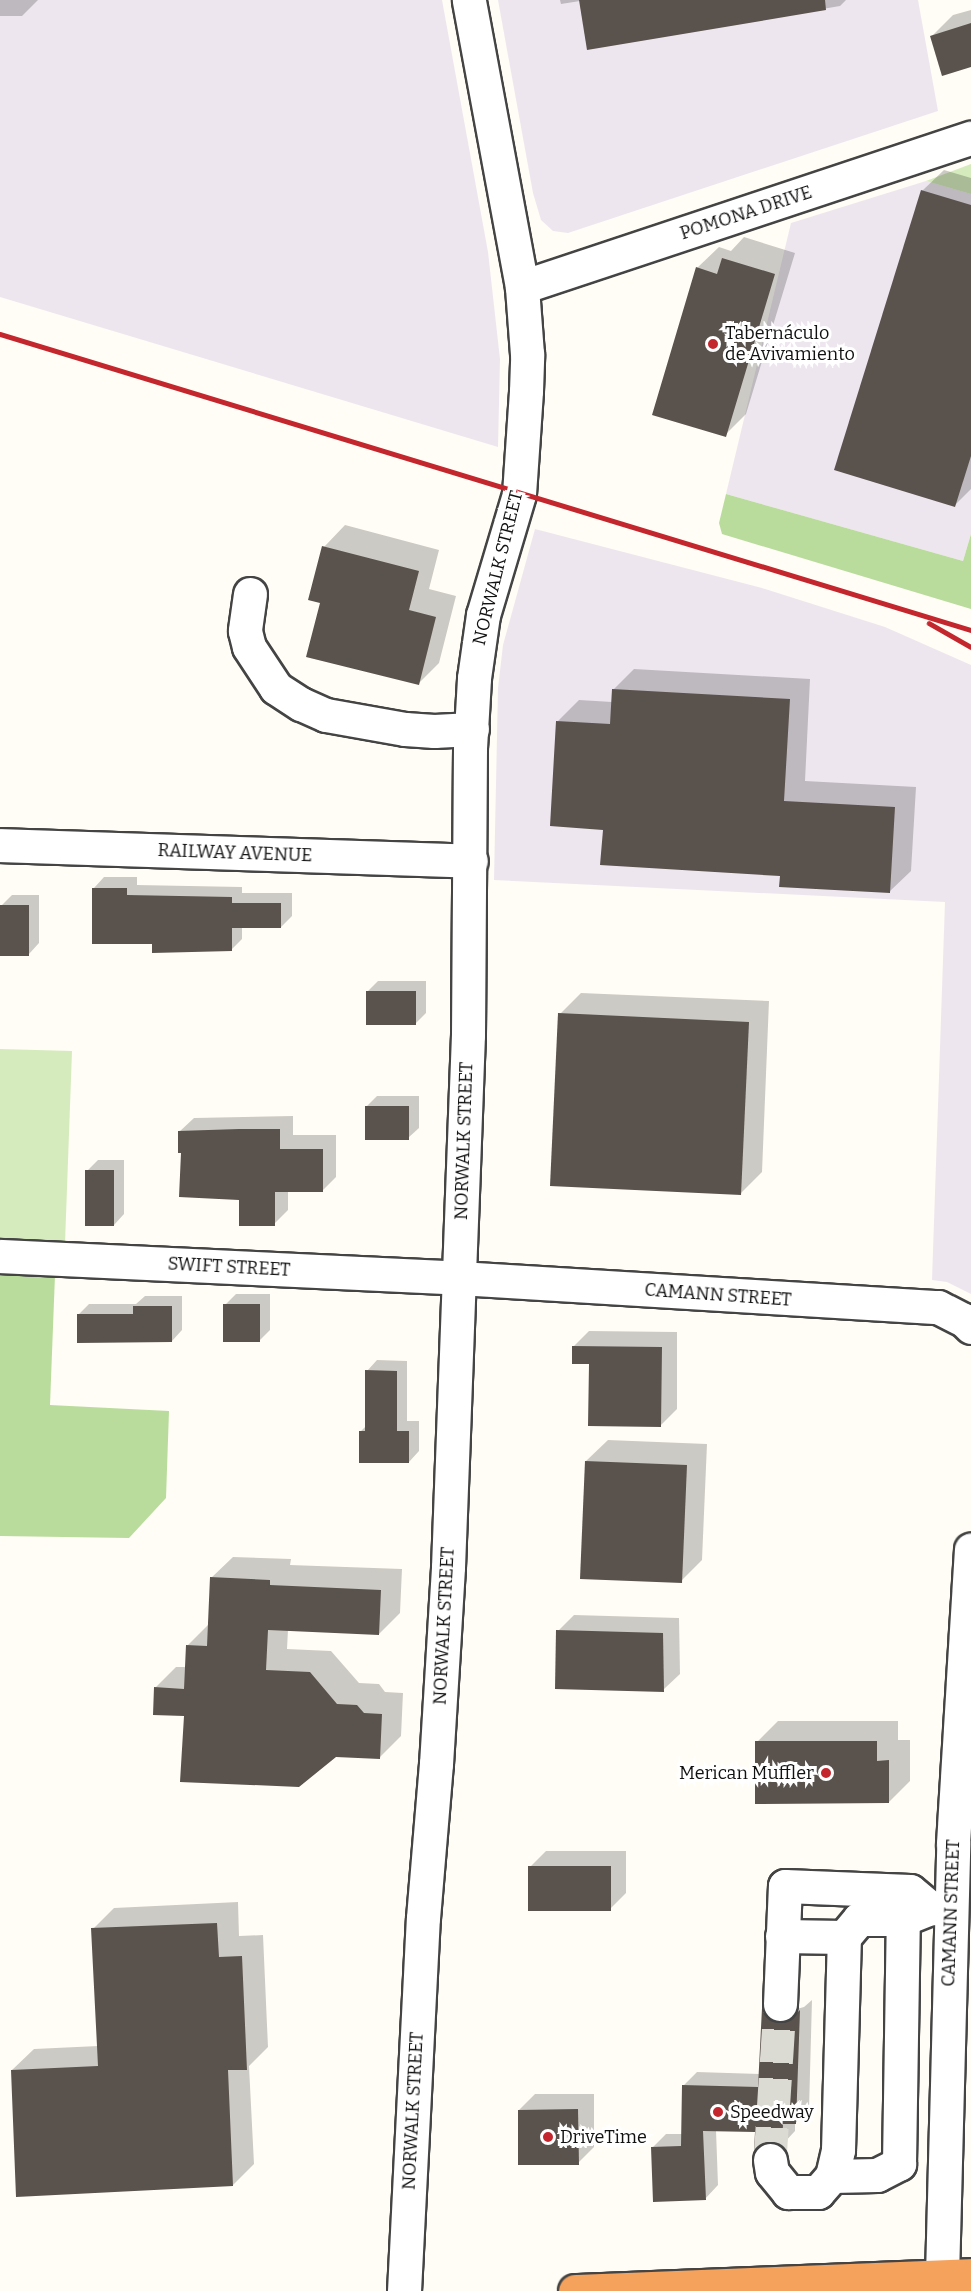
<!DOCTYPE html>
<meta charset="utf-8">
<style>
body{margin:0}
#map{position:relative;width:971px;height:2291px;overflow:hidden;background:#fffdf5;font-family:Bitter,serif}
div>[style]{position:absolute}
.industrial>*{inset:0;background:#eee6ef}
.green>*{inset:0;background:#d5ebbd}
.forest>*{inset:0;background:#b9dc9c}
.shadow>*{inset:0;background:#0003}
.building>*{inset:0;background:#5a524d}
.minor-tunnel>*{height:33px;margin-top:-16.5px;transform-origin:0;background:repeating-linear-gradient(90deg,#dbdad3 0 33px,transparent 0 49px)}
.roads{filter:drop-shadow(2px 0 #444) drop-shadow(-2px 0 #444) drop-shadow(0 2px #444) drop-shadow(0 -2px #444)}
.minor>*{height:33px;margin:-16.5px;padding:0 16.5px;transform-origin:16.5px;border-radius:16.5px;background:#fff}
.highway>*{height:33px;margin:-16.5px;padding:0 16.5px;transform-origin:16.5px;border-radius:16.5px;background:#f5a25d}
.rail>*{height:4.5px;margin:-2.25px;padding:0 2.25px;transform-origin:2.25px;border-radius:2.25px;background:#c4262e}
.dots>*{width:16px;height:16px;translate:-50% -50%;box-sizing:border-box;border:3px solid #fff;border-radius:50%}
span{translate:-50% -50%;white-space:nowrap;text-align:center;line-height:1.15;-webkit-text-stroke:6px #fff;paint-order:stroke}
.street-label{font-size:18px;color:#111}
.poi-label{font-size:18px;color:#111}
.left{translate:0 -50%;text-align:left}
.right{translate:-100% -50%;text-align:right}
</style>
<div id="map">
<div class="industrial">
<i style="clip-path:polygon(0 0,442px 0,488px 252px,500px 359px,498px 447px,0 297px)"></i>
<i style="clip-path:polygon(498px 0,918px 0,938px 111px,568px 233px,553px 231px,541px 220px,533px 193px)"></i>
<i style="clip-path:polygon(926px 181px,971px 194px,971px 534px,963px 561px,726px 494px,791px 223px)"></i>
<i style="clip-path:polygon(535px 529px,762px 588px,885px 627px,971px 665px,971px 1294px,947px 1282px,932px 1280px,945px 902px,494px 880px,498px 688px,503px 645px)"></i>
</div>
<div class="green">
<i style="clip-path:polygon(971px 164px,971px 194px,926px 181px)"></i>
<i style="clip-path:polygon(0 1049px,72px 1051px,65px 1243px,0 1239px)"></i>
</div>
<div class="forest">
<i style="clip-path:polygon(726px 494px,963px 561px,971px 534px,971px 609px,722px 534px,719px 523px)"></i>
<i style="clip-path:polygon(0 1273px,55px 1275px,50px 1405px,169px 1411px,166px 1498px,129px 1538px,0 1536px)"></i>
</div>
<div class="shadow">
<i style="clip-path:polygon(0 0,38px 0,22px 16px,0 16px)"></i>
<i style="clip-path:polygon(560px 0,846px 0,840px 6px,588px 49px,580px 1px,561px 4px)"></i>
<i style="clip-path:polygon(971px 10px,971px 66px,932px 36px,953px 15px)"></i>
<i style="clip-path:polygon(944px 170px,971px 178px,971px 489px,955px 505px,922px 191px)"></i>
<i style="clip-path:polygon(744px 237px,795px 253px,746px 414px,725px 435px,697px 268px,719px 247px,731px 251px)"></i>
<i style="clip-path:polygon(345px 525px,439px 550px,429px 589px,456px 596px,439px 663px,418px 684px,324px 547px)"></i>
<i style="clip-path:polygon(634px 669px,810px 679px,805px 781px,916px 787px,911px 871px,889px 892px,781px 874px,604px 828px,558px 721px,579px 700px,612px 702px,613px 690px)"></i>
<i style="clip-path:polygon(104px 877px,137px 877px,137px 885px,242px 887px,242px 893px,292px 893px,292px 916px,281px 927px,242px 927px,242px 939px,231px 950px,153px 942px,94px 888px)"></i>
<i style="clip-path:polygon(12px 895px,39px 895px,39px 943px,29px 954px,1px 906px)"></i>
<i style="clip-path:polygon(378px 981px,426px 981px,426px 1013px,415px 1024px,367px 992px)"></i>
<i style="clip-path:polygon(581px 993px,769px 1001px,762px 1172px,741px 1193px,560px 1014px)"></i>
<i style="clip-path:polygon(377px 1096px,419px 1096px,419px 1128px,408px 1138px,366px 1107px)"></i>
<i style="clip-path:polygon(293px 1116px,293px 1135px,336px 1135px,336px 1177px,322px 1191px,288px 1191px,288px 1210px,274px 1224px,183px 1152px,179px 1132px,194px 1118px)"></i>
<i style="clip-path:polygon(98px 1160px,124px 1160px,124px 1214px,114px 1225px,87px 1171px)"></i>
<i style="clip-path:polygon(236px 1294px,270px 1294px,270px 1330px,259px 1341px,225px 1305px)"></i>
<i style="clip-path:polygon(145px 1296px,182px 1296px,182px 1330px,172px 1341px,78px 1315px,89px 1304px,136px 1304px)"></i>
<i style="clip-path:polygon(589px 1331px,677px 1332px,677px 1409px,661px 1425px,573px 1347px)"></i>
<i style="clip-path:polygon(377px 1360px,407px 1361px,407px 1421px,419px 1421px,419px 1451px,409px 1462px,361px 1431px,366px 1426px,367px 1371px)"></i>
<i style="clip-path:polygon(608px 1440px,707px 1444px,702px 1560px,681px 1581px,586px 1461px)"></i>
<i style="clip-path:polygon(233px 1557px,291px 1559px,290px 1565px,402px 1569px,400px 1613px,379px 1634px,288px 1630px,287px 1649px,331px 1651px,359px 1683px,379px 1684px,385px 1692px,403px 1693px,401px 1736px,380px 1757px,185px 1714px,155px 1688px,176px 1667px,187px 1667px,188px 1645px,209px 1624px,211px 1578px)"></i>
<i style="clip-path:polygon(574px 1615px,679px 1618px,680px 1674px,663px 1690px,558px 1631px)"></i>
<i style="clip-path:polygon(778px 1721px,898px 1721px,898px 1740px,910px 1740px,910px 1781px,889px 1802px,757px 1742px)"></i>
<i style="clip-path:polygon(546px 1851px,626px 1851px,626px 1893px,610px 1909px,530px 1867px)"></i>
<i style="clip-path:polygon(238px 1902px,239px 1936px,263px 1935px,268px 2047px,249px 2066px,254px 2164px,233px 2185px,12px 2070px,34px 2049px,98px 2046px,93px 1929px,114px 1908px)"></i>
<i style="clip-path:polygon(776px 1997px,793px 2010px,804px 2007px,812px 2000px,809px 2110px,795px 2123px,795px 2131px,782px 2145px,756px 2131px,716px 2130px,718px 2185px,705px 2199px,652px 2148px,666px 2134px,682px 2134px,683px 2086px,697px 2072px,760px 2074px,764px 2009px)"></i>
<i style="clip-path:polygon(535px 2094px,594px 2094px,594px 2147px,578px 2163px,519px 2110px)"></i>
</div>
<div class="building">
<i style="clip-path:polygon(579px 0,825px 0,826px 10px,587px 50px)"></i>
<i style="clip-path:polygon(971px 23px,971px 67px,942px 76px,930px 36px)"></i>
<i style="clip-path:polygon(921px 190px,971px 205px,971px 456px,955px 507px,834px 470px)"></i>
<i style="clip-path:polygon(722px 258px,775px 274px,726px 437px,652px 415px,696px 267px,717px 274px)"></i>
<i style="clip-path:polygon(322px 546px,419px 571px,409px 610px,436px 617px,419px 685px,306px 657px,320px 603px,308px 600px)"></i>
<i style="clip-path:polygon(612px 689px,790px 699px,784px 801px,895px 807px,890px 893px,779px 887px,780px 876px,600px 865px,603px 830px,550px 826px,556px 721px,610px 724px)"></i>
<i style="clip-path:polygon(92px 888px,127px 888px,127px 895px,232px 897px,232px 903px,281px 903px,281px 928px,232px 928px,232px 951px,152px 953px,152px 944px,92px 944px)"></i>
<i style="clip-path:polygon(0 905px,29px 905px,29px 956px,0 956px)"></i>
<i style="clip-path:polygon(366px 991px,416px 991px,416px 1025px,366px 1025px)"></i>
<i style="clip-path:polygon(558px 1013px,749px 1022px,741px 1195px,550px 1186px)"></i>
<i style="clip-path:polygon(365px 1106px,409px 1106px,409px 1140px,365px 1140px)"></i>
<i style="clip-path:polygon(239px 1129px,280px 1129px,280px 1149px,323px 1149px,323px 1192px,275px 1192px,275px 1226px,239px 1226px,239px 1200px,179px 1197px,181px 1153px,178px 1153px,178px 1131px)"></i>
<i style="clip-path:polygon(85px 1170px,114px 1170px,114px 1226px,85px 1226px)"></i>
<i style="clip-path:polygon(223px 1304px,260px 1304px,260px 1342px,223px 1342px)"></i>
<i style="clip-path:polygon(133px 1306px,172px 1306px,172px 1342px,77px 1343px,77px 1314px,133px 1314px)"></i>
<i style="clip-path:polygon(572px 1346px,662px 1347px,661px 1427px,588px 1426px,589px 1364px,572px 1364px)"></i>
<i style="clip-path:polygon(365px 1370px,397px 1371px,397px 1431px,409px 1431px,409px 1463px,359px 1463px,359px 1431px,365px 1431px)"></i>
<i style="clip-path:polygon(585px 1461px,687px 1465px,682px 1583px,580px 1579px)"></i>
<i style="clip-path:polygon(210px 1577px,270px 1580px,270px 1585px,381px 1590px,379px 1635px,268px 1630px,266px 1670px,310px 1672px,337px 1704px,357px 1705px,364px 1713px,382px 1714px,380px 1759px,336px 1757px,299px 1787px,180px 1782px,184px 1716px,153px 1715px,154px 1687px,184px 1689px,186px 1645px,207px 1646px)"></i>
<i style="clip-path:polygon(556px 1630px,663px 1633px,664px 1692px,555px 1689px)"></i>
<i style="clip-path:polygon(755px 1741px,877px 1741px,877px 1761px,889px 1760px,889px 1803px,755px 1804px)"></i>
<i style="clip-path:polygon(528px 1866px,611px 1866px,611px 1911px,528px 1911px)"></i>
<i style="clip-path:polygon(217px 1923px,219px 1957px,242px 1956px,247px 2070px,228px 2070px,233px 2186px,16px 2197px,11px 2070px,98px 2066px,91px 1928px)"></i>
<i style="clip-path:polygon(762px 2008px,770px 2019px,779px 2023px,789px 2020px,800px 2010px,796px 2124px,783px 2124px,782px 2146px,766px 2142px,754px 2152px,755px 2132px,703px 2131px,706px 2200px,653px 2202px,651px 2147px,681px 2146px,682px 2085px,758px 2087px)"></i>
<i style="clip-path:polygon(578px 2109px,579px 2165px,518px 2165px,518px 2110px)"></i>
</div>
<div class="minor-tunnel">
<i style="left:770px;top:2160px;width:156px;rotate:-86.3deg"></i>
</div>
<div class="roads">
<div class="minor">
<i style="left:522px;top:287px;width:473px;rotate:-18.4deg"></i>
<i style="left:250px;top:594px;width:37px;rotate:98deg"></i>
<i style="left:245px;top:631px;width:16px;rotate:76deg"></i>
<i style="left:249px;top:647px;width:49px;rotate:56.6deg"></i>
<i style="left:276px;top:688px;width:30px;rotate:33deg"></i>
<i style="left:301px;top:704px;width:27px;rotate:24deg"></i>
<i style="left:326px;top:715px;width:80px;rotate:10deg"></i>
<i style="left:405px;top:729px;width:29px;rotate:4deg"></i>
<i style="left:434px;top:731px;width:38px;rotate:-3deg"></i>
<i style="left:0;top:845px;width:471px;rotate:1.9deg"></i>
<i style="left:0;top:1256px;width:460px;rotate:2.7deg"></i>
<i style="left:459px;top:1278px;width:480px;rotate:3.5deg"></i>
<i style="left:938px;top:1307px;width:29px;rotate:27deg"></i>
<i style="left:964px;top:1320px;width:10px;rotate:45deg"></i>
<i style="left:782px;top:1936px;width:62px;rotate:0.9deg"></i>
<i style="left:780px;top:2004px;width:118px;rotate:-87.6deg"></i>
<i style="left:785px;top:1886px;width:125px;rotate:2.3deg"></i>
<i style="left:910px;top:1891px;width:26px;rotate:40deg"></i>
<i style="left:770px;top:2160px;width:12px;rotate:81deg"></i>
<i style="left:772px;top:2172px;width:26px;rotate:51deg"></i>
<i style="left:788px;top:2192px;width:30px"></i>
<i style="left:818px;top:2192px;width:21px;rotate:-49deg"></i>
<i style="left:832px;top:2176px;width:27px;rotate:-77deg"></i>
<i style="left:838px;top:2150px;width:213px;rotate:-88.4deg"></i>
<i style="left:844px;top:1937px;width:23px;rotate:-50deg"></i>
<i style="left:859px;top:1919px;width:44px"></i>
<i style="left:903px;top:1919px;width:29px;rotate:-22deg"></i>
<i style="left:930px;top:1908px;width:21px;rotate:3deg"></i>
<i style="left:832px;top:2176px;width:45px;rotate:-1.3deg"></i>
<i style="left:877px;top:2175px;width:25px;rotate:-27deg"></i>
<i style="left:899px;top:2164px;width:245px;rotate:-89.1deg"></i>
<i style="left:942px;top:2276px;width:433px;rotate:-88.5deg"></i>
<i style="left:953px;top:1843px;width:294px;rotate:-86.5deg"></i>
<i style="left:404px;top:2291px;width:373px;rotate:-87.1deg"></i>
<i style="left:423px;top:1918px;width:155px;rotate:-85.2deg"></i>
<i style="left:436px;top:1764px;width:197px;rotate:-86.5deg"></i>
<i style="left:448px;top:1567px;width:532px;rotate:-87.85deg"></i>
<i style="left:468px;top:1035px;width:287px;rotate:-89.6deg"></i>
<i style="left:470px;top:748px;width:70px;rotate:-86.7deg"></i>
<i style="left:474px;top:678px;width:64px;rotate:-81.9deg"></i>
<i style="left:483px;top:615px;width:126px;rotate:-73.4deg"></i>
<i style="left:519px;top:494px;width:103px;rotate:-86.1deg"></i>
<i style="left:526px;top:391px;width:37px;rotate:-88deg"></i>
<i style="left:527px;top:354px;width:67px;rotate:-94.3deg"></i>
<i style="left:522px;top:287px;width:292px;rotate:-100.5deg"></i>
</div>
<div class="highway">
<i style="left:575px;top:2291px;width:396px;rotate:-2.3deg"></i>
</div>
</div>
<div class="rail">
<i style="left:0;top:334px;width:1015px;rotate:16.95deg"></i>
<i style="left:929px;top:623px;width:48px;rotate:29.7deg"></i>
</div>
<div class="dots">
<i style="left:713px;top:344px;background:#c4262e"></i>
<i style="left:826px;top:1773px;background:#c4262e"></i>
<i style="left:718px;top:2112px;background:#c4262e"></i>
<i style="left:548px;top:2137px;background:#c4262e"></i>
</div>
<div class="street-label">
<span style="left:746px;top:213px;rotate:-18deg">POMONA DRIVE</span>
<span style="left:498px;top:568px;rotate:-76deg">NORWALK STREET</span>
<span style="left:235px;top:853px;rotate:2deg">RAILWAY AVENUE</span>
<span style="left:464px;top:1141px;rotate:-88deg">NORWALK STREET</span>
<span style="left:229px;top:1267px;rotate:3deg">SWIFT STREET</span>
<span style="left:718px;top:1295px;rotate:4deg">CAMANN STREET</span>
<span style="left:444px;top:1626px;rotate:-87deg">NORWALK STREET</span>
<span style="left:951px;top:1913px;rotate:-88deg">CAMANN STREET</span>
<span style="left:413px;top:2111px;rotate:-87deg">NORWALK STREET</span>
</div>
<div class="poi-label">
<span class="left" style="left:725px;top:344px">Tabernáculo<br>de Avivamiento</span>
<span class="right" style="left:814px;top:1773px">Merican Muffler</span>
<span class="left" style="left:730px;top:2112px">Speedway</span>
<span class="left" style="left:560px;top:2137px">DriveTime</span>
</div>
</div>
